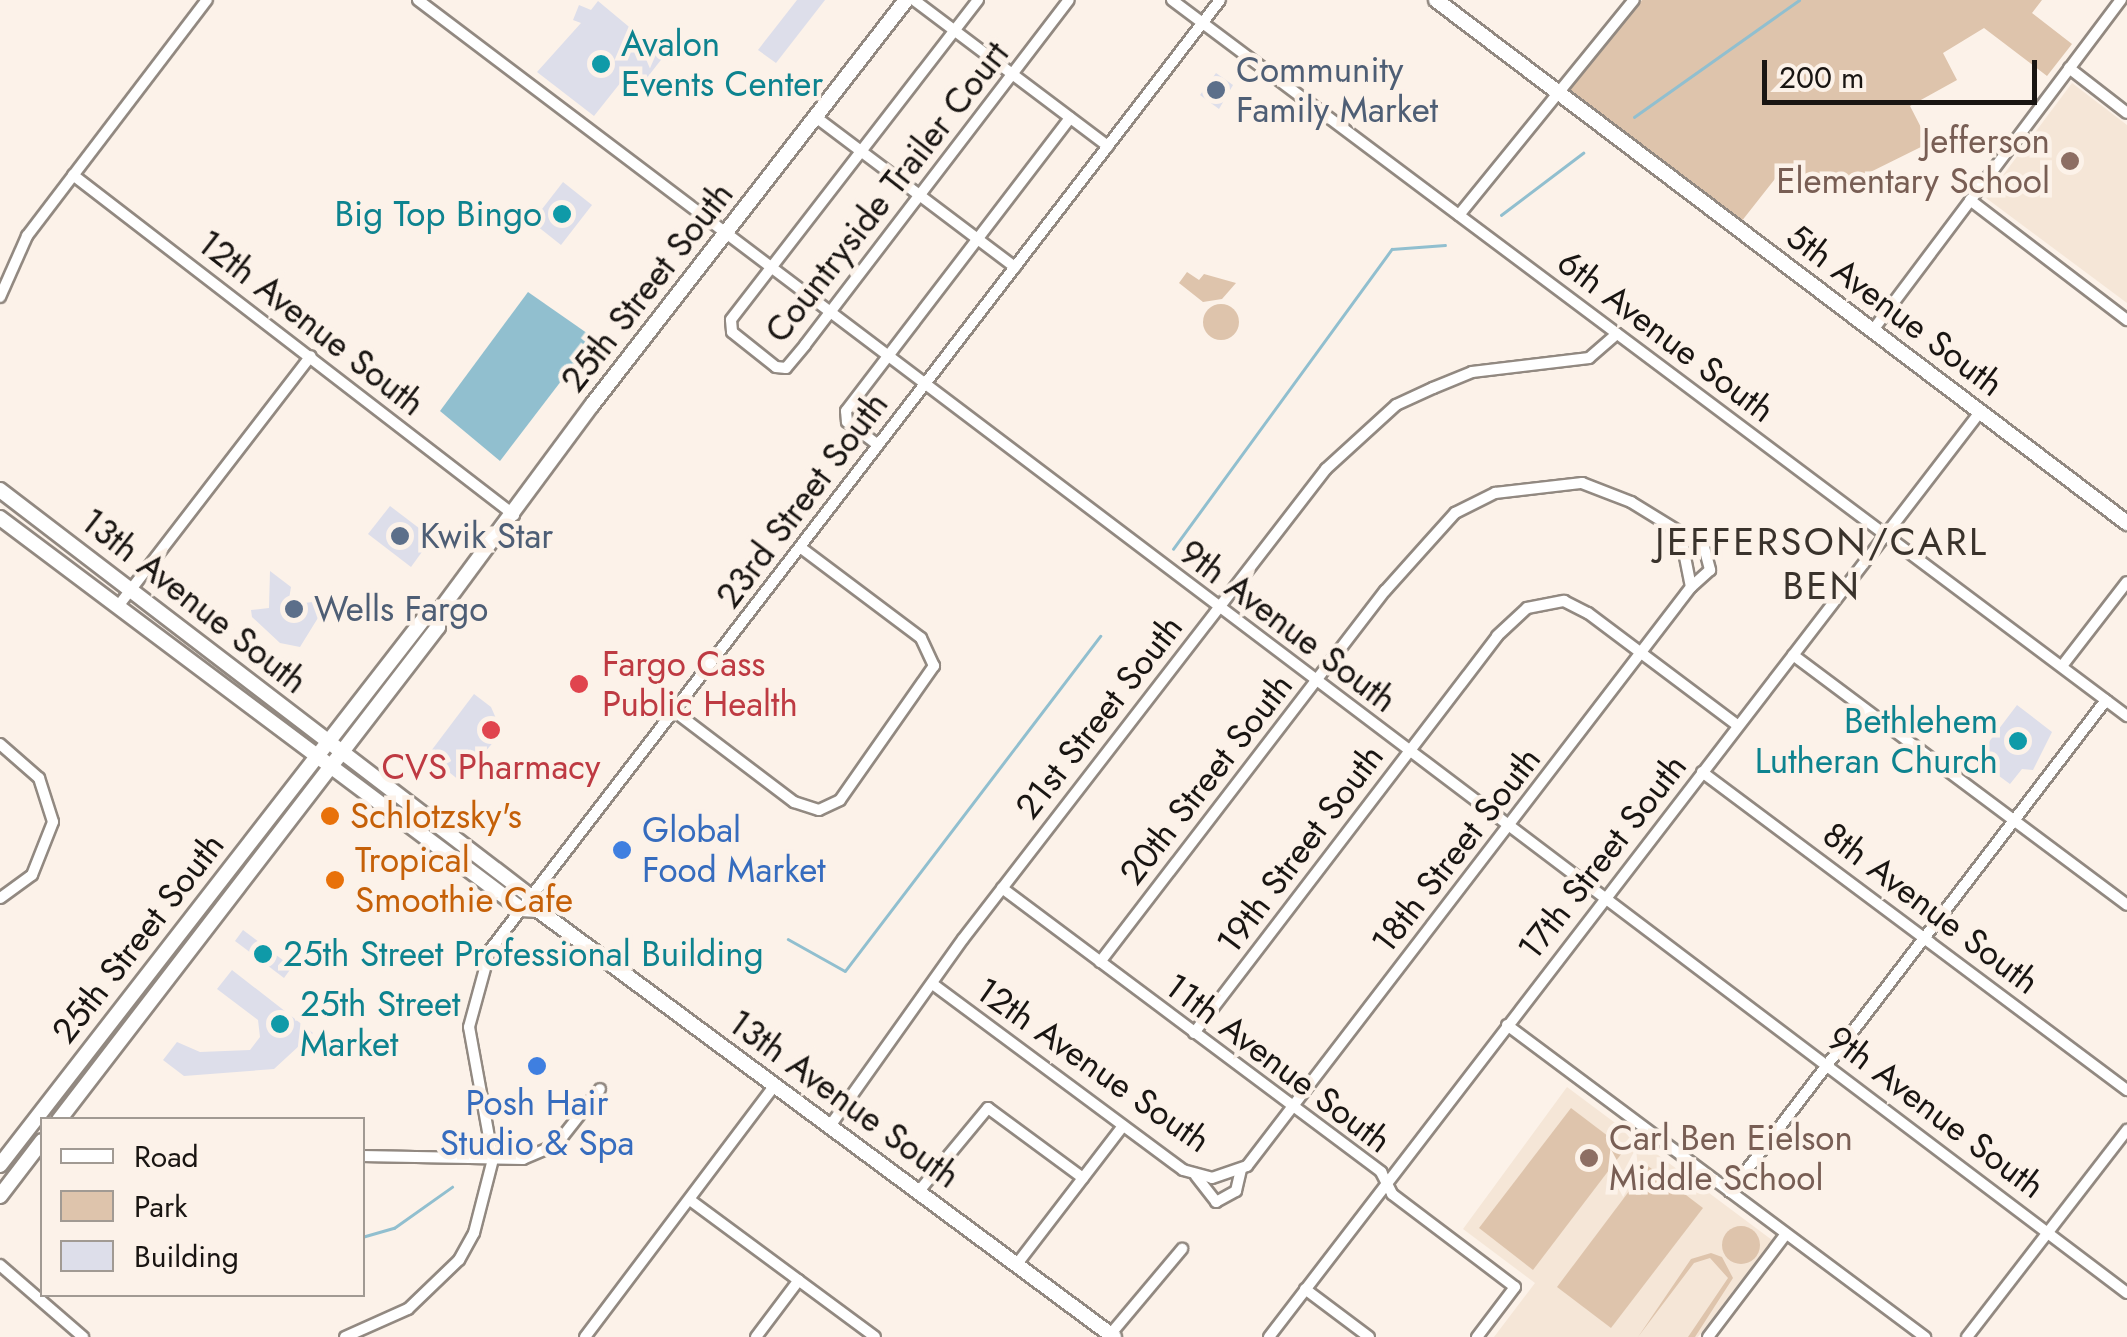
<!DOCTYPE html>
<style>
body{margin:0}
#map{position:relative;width:2127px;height:1337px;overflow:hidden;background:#fcf2e9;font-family:Jost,sans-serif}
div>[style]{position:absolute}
.built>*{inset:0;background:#f5e6d7}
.green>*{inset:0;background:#dec4ac}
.round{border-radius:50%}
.water>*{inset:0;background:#91bfcf}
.stream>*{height:2.5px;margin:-1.25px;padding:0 1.25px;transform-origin:1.25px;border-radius:1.25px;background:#91bfcf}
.building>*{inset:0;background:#dddeea}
.roads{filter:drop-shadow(2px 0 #928981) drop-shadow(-2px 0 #928981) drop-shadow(0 2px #928981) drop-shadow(0 -2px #928981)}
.street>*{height:10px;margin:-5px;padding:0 5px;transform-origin:5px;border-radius:5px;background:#fff}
.secondary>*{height:14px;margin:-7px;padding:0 7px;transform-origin:7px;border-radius:7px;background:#fff}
.dots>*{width:28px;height:28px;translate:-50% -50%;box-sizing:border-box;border:5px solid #fcf2e9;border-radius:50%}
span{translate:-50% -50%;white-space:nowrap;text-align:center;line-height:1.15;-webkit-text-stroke:9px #fcf2e9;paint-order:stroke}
.culture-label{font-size:35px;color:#0d838f}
.left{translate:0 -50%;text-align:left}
.right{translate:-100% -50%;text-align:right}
.service-label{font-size:35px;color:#4e5e75}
.education-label{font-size:35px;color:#785e54}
.street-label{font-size:35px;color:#191512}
.health-label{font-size:35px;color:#be3a42}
.food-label{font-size:35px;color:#c56008}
.shop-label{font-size:35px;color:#366cbe}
.neighbourhood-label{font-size:38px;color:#3a332c;letter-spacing:2.5px}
.legend{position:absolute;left:40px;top:1117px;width:325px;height:180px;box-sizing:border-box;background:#fcf2e9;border:2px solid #a19a93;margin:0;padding:12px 18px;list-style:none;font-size:30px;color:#191512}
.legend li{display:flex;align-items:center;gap:20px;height:50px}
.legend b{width:50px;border:2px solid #a19a93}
.scale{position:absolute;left:1762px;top:60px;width:275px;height:45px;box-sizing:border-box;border:5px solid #191512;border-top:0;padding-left:12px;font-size:30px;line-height:35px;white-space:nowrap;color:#191512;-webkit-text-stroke:8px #fcf2e9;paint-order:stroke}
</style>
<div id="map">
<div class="built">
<i style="clip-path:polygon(2072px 83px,2127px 125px,2127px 303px,1986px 198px)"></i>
<i style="clip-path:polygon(1567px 1087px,1772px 1240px,1698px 1337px,1494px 1337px,1535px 1283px,1463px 1229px)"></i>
</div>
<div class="green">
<i style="clip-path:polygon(1642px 0,2042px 0,2032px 13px,2072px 44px,2047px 76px,1984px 28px,1943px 53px,1957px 80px,1910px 106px,1929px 143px,1826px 194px,1786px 165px,1741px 222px,1563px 88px)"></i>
<i style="clip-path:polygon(1187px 272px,1199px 280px,1204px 274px,1236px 283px,1222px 299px,1203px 302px,1179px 283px)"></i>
<i class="round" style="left:1203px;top:304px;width:36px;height:36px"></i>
<i style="clip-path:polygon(1571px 1108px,1625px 1149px,1533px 1270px,1479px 1228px)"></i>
<i style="clip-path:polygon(1648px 1166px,1703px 1208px,1611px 1328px,1557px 1287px)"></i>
<i class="round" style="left:1722px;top:1226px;width:38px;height:38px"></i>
<i style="clip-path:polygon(1711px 1253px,1722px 1257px,1733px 1278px,1695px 1337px,1688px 1337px,1728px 1278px,1710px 1258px,1694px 1263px,1638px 1337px,1691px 1259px)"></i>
</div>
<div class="water">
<i style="clip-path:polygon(528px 292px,594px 338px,500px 461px,440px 411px)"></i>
</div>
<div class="stream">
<i style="left:1634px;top:117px;width:202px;rotate:-35.3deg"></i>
<i style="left:1501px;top:215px;width:103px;rotate:-37.1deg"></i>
<i style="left:1173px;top:549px;width:371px;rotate:-53.9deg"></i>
<i style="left:1392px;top:249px;width:53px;rotate:-4.3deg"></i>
<i style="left:788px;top:939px;width:65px;rotate:29.3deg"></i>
<i style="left:845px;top:971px;width:421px;rotate:-52.7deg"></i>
<i style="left:362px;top:1237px;width:33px;rotate:-16deg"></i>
<i style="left:394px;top:1228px;width:71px;rotate:-35.3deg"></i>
</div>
<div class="building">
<i style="clip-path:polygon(797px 0,825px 0,776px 63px,758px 50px)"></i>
<i style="clip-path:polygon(598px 1px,664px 56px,639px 88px,625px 77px,594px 116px,537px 72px,581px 23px,573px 20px,579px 5px,591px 10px)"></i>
<i style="clip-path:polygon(1216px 73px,1233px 85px,1219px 109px,1200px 95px)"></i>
<i style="clip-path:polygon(563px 182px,592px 205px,561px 245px,532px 222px)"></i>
<i style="clip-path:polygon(390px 506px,432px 538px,411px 567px,368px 534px)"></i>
<i style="clip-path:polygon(270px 571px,291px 587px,288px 605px,329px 600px,300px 647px,280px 643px,252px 617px,251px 610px,269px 608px)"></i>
<i style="clip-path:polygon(474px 694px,491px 707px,502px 732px,460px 781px,428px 755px)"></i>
<i style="clip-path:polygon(2017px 705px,2052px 732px,2033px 770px,2022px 769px,2010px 784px,1976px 759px)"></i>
<i style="clip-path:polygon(243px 930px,292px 967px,284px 978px,235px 941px)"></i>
<i style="clip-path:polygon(232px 970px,313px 1033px,274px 1069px,184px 1076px,163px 1060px,177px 1042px,200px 1052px,250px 1050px,260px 1037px,258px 1020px,217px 989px)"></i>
</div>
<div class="roads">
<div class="street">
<i style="left:418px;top:0;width:2143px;rotate:37.11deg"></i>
<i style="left:914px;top:0;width:243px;rotate:37deg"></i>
<i style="left:978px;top:0;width:404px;rotate:127.7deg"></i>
<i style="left:731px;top:320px;width:12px;rotate:85deg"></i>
<i style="left:732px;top:332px;width:56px;rotate:38.5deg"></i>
<i style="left:776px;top:367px;width:10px;rotate:6deg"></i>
<i style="left:786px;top:368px;width:30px;rotate:-50deg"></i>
<i style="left:805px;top:345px;width:434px;rotate:-52.6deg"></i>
<i style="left:1172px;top:0;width:1194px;rotate:36.86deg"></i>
<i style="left:2069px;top:68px;width:73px;rotate:37.8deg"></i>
<i style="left:817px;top:118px;width:248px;rotate:37deg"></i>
<i style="left:73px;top:175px;width:557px;rotate:37.63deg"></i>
<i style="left:1970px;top:200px;width:198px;rotate:37.4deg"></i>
<i style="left:1459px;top:215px;width:277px;rotate:-50.9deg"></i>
<i style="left:0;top:297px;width:67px;rotate:-66.1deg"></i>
<i style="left:27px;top:236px;width:297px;rotate:-52.7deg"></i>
<i style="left:1873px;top:330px;width:413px;rotate:-53.1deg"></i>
<i style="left:878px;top:445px;width:39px;rotate:-143deg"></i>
<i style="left:847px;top:422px;width:11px;rotate:-95deg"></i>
<i style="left:846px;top:411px;width:369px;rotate:-52.6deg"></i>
<i style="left:119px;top:605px;width:314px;rotate:-52.4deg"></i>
<i style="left:1793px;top:655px;width:417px;rotate:36.8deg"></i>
<i style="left:2062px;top:666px;width:106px;rotate:-52.3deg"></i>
<i style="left:674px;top:711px;width:151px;rotate:37.2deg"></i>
<i style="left:794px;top:802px;width:26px;rotate:18deg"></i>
<i style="left:819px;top:810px;width:23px;rotate:-25deg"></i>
<i style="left:840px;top:800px;width:164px;rotate:-55deg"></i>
<i style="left:934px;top:666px;width:31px;rotate:-115deg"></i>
<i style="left:921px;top:638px;width:151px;rotate:-143.1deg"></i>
<i style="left:0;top:744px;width:52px;rotate:41.1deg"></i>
<i style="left:39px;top:778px;width:46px;rotate:72.3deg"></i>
<i style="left:53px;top:822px;width:57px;rotate:111.6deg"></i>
<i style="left:32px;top:875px;width:39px;rotate:144deg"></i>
<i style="left:1702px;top:772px;width:531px;rotate:36.81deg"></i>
<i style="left:1002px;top:888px;width:474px;rotate:36.8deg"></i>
<i style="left:1381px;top:1172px;width:25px;rotate:63deg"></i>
<i style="left:1392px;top:1194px;width:154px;rotate:37.1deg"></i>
<i style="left:1515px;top:1287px;width:63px;rotate:127.2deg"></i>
<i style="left:1100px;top:962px;width:468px;rotate:-52.5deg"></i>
<i style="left:1385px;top:591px;width:105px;rotate:-48.1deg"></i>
<i style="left:1455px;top:513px;width:45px;rotate:-26.6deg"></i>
<i style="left:1495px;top:493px;width:88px;rotate:-6.6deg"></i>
<i style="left:1582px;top:483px;width:53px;rotate:21.2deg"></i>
<i style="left:1631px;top:502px;width:86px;rotate:31.7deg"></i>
<i style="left:1704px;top:547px;width:24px;rotate:75deg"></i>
<i style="left:1710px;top:570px;width:25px;rotate:138deg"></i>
<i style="left:934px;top:985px;width:310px;rotate:36.6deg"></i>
<i style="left:1183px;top:1170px;width:30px;rotate:15deg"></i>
<i style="left:1212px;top:1178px;width:37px;rotate:-19deg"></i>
<i style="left:1247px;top:1166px;width:730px;rotate:-52.52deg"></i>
<i style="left:1691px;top:587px;width:51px;rotate:-101.3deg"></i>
<i style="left:1507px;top:1025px;width:522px;rotate:36.74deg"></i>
<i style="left:1194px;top:1033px;width:499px;rotate:-52.6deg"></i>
<i style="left:1497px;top:636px;width:41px;rotate:-43deg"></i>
<i style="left:1527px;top:608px;width:38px;rotate:-11deg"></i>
<i style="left:1564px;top:601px;width:27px;rotate:27deg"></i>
<i style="left:1588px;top:613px;width:186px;rotate:36.9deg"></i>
<i style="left:830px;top:1126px;width:229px;rotate:-54.6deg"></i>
<i style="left:963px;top:939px;width:594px;rotate:-52.32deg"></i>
<i style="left:1326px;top:469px;width:95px;rotate:-42.4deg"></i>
<i style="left:1396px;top:405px;width:41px;rotate:-24.7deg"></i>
<i style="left:1433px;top:388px;width:42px;rotate:-22.3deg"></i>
<i style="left:1472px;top:372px;width:118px;rotate:-6.8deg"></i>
<i style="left:1589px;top:358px;width:37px;rotate:-41deg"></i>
<i style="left:362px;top:1156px;width:161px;rotate:1.1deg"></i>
<i style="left:523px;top:1159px;width:36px;rotate:-23deg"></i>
<i style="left:556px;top:1145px;width:71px;rotate:-51.8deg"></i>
<i style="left:1196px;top:1176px;width:33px;rotate:52deg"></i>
<i style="left:1216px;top:1202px;width:23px;rotate:-29deg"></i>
<i style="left:1236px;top:1191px;width:22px;rotate:-77deg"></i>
<i style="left:919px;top:1191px;width:108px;rotate:-50.3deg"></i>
<i style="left:988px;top:1108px;width:118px;rotate:36.4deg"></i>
<i style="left:1730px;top:1192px;width:619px;rotate:-52.61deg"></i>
<i style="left:690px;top:1200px;width:230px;rotate:36.5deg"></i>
<i style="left:1017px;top:1264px;width:174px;rotate:-52.5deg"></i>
<i style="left:0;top:1265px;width:110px;rotate:40.9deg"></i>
<i style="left:1305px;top:1289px;width:80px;rotate:36.9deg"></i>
<i style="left:1109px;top:1336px;width:114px;rotate:-50deg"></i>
<i style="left:345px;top:1337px;width:69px;rotate:-24deg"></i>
<i style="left:408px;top:1309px;width:71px;rotate:-43.9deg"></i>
<i style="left:459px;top:1260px;width:31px;rotate:-61deg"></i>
<i style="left:474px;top:1233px;width:76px;rotate:-75.6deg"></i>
<i style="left:493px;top:1159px;width:134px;rotate:-100.3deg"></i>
<i style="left:469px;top:1027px;width:80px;rotate:-74.7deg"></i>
<i style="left:490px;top:950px;width:1198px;rotate:-52.46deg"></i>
<i style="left:585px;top:1337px;width:314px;rotate:-53deg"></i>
<i style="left:756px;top:1337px;width:71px;rotate:-53deg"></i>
<i style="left:1269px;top:1337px;width:1167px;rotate:-52.45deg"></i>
<i style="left:1708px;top:1337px;width:129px;rotate:-52.9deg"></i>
<i style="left:1967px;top:1337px;width:262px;rotate:-52.3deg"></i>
</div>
<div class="secondary">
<i style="left:1436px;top:0;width:867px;rotate:37.12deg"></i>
<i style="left:0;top:490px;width:668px;rotate:37.45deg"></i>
<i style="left:530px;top:896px;width:16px;rotate:60deg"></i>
<i style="left:538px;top:910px;width:717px;rotate:36.55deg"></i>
<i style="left:0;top:518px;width:651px;rotate:36.89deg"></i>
<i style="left:521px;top:909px;width:17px;rotate:3deg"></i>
<i style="left:59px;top:1120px;width:622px;rotate:-52.45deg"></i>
<i style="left:438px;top:627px;width:14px;rotate:-90deg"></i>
<i style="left:438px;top:613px;width:259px;rotate:-53.5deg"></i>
<i style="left:592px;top:405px;width:512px;rotate:-52.21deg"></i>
<i style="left:0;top:1165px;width:693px;rotate:-52.2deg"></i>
<i style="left:425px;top:617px;width:14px;rotate:-17deg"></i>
<i style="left:0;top:1196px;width:69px;rotate:-52.6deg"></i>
</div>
</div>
<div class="dots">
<i style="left:601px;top:64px;background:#0f9aa8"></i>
<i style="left:1216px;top:90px;background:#5c6f8a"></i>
<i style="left:2070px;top:161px;background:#8d6e63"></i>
<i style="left:562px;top:214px;background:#0f9aa8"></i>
<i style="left:400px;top:536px;background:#5c6f8a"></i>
<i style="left:294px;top:609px;background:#5c6f8a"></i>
<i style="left:579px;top:684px;background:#e0444e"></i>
<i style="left:491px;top:730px;background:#e0444e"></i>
<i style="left:2018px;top:741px;background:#0f9aa8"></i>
<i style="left:330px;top:816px;background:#e8710a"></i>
<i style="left:622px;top:850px;background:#3f7fe0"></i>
<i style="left:335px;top:880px;background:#e8710a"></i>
<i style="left:263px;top:954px;background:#0f9aa8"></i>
<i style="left:280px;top:1024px;background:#0f9aa8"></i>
<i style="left:537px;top:1066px;background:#3f7fe0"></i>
<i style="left:1589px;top:1158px;background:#8d6e63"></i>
</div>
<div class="culture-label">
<span class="left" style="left:621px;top:64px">Avalon<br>Events Center</span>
<span class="right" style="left:542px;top:214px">Big Top Bingo</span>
<span class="right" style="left:1998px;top:741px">Bethlehem<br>Lutheran Church</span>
<span class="left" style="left:283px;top:954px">25th Street Professional Building</span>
<span class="left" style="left:300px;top:1024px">25th Street<br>Market</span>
</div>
<div class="service-label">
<span class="left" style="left:1236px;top:90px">Community<br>Family Market</span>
<span class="left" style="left:420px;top:536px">Kwik Star</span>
<span class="left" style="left:314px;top:609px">Wells Fargo</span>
</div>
<div class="education-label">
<span class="right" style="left:2050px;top:161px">Jefferson<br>Elementary School</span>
<span class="left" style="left:1609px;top:1158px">Carl Ben Eielson<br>Middle School</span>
</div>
<div class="street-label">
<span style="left:887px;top:192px;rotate:-52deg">Countryside Trailer Court</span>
<span style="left:647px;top:287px;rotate:-52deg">25th Street South</span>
<span style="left:1895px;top:310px;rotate:37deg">5th Avenue South</span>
<span style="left:311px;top:323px;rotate:38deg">12th Avenue South</span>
<span style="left:1666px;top:336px;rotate:37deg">6th Avenue South</span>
<span style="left:802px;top:500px;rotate:-53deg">23rd Street South</span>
<span style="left:194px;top:601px;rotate:38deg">13th Avenue South</span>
<span style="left:1288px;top:626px;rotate:37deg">9th Avenue South</span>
<span style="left:1099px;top:717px;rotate:-52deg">21st Street South</span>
<span style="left:1206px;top:779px;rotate:-52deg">20th Street South</span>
<span style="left:1300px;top:849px;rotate:-53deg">19th Street South</span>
<span style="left:1456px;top:850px;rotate:-52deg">18th Street South</span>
<span style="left:1602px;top:857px;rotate:-52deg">17th Street South</span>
<span style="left:1931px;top:908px;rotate:37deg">8th Avenue South</span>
<span style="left:138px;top:938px;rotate:-52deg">25th Street South</span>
<span style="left:1278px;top:1063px;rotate:37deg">11th Avenue South</span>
<span style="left:1093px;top:1065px;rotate:35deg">12th Avenue South</span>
<span style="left:844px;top:1099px;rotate:36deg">13th Avenue South</span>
<span style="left:1936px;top:1112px;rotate:37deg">9th Avenue South</span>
</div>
<div class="health-label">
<span class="left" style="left:602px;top:684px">Fargo Cass<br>Public Health</span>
<span style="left:491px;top:767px">CVS Pharmacy</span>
</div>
<div class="food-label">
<span class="left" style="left:350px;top:816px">Schlotzsky's</span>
<span class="left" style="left:355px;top:880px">Tropical<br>Smoothie Cafe</span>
</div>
<div class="shop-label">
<span class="left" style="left:642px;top:850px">Global<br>Food Market</span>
<span style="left:537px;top:1123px">Posh Hair<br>Studio &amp; Spa</span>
</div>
<div class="neighbourhood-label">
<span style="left:1822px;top:564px">JEFFERSON/CARL<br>BEN</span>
</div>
<ul class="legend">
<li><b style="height:12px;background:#fff"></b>Road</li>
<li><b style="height:28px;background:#dec4ac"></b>Park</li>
<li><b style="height:28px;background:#dddeea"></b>Building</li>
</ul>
<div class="scale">200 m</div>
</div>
